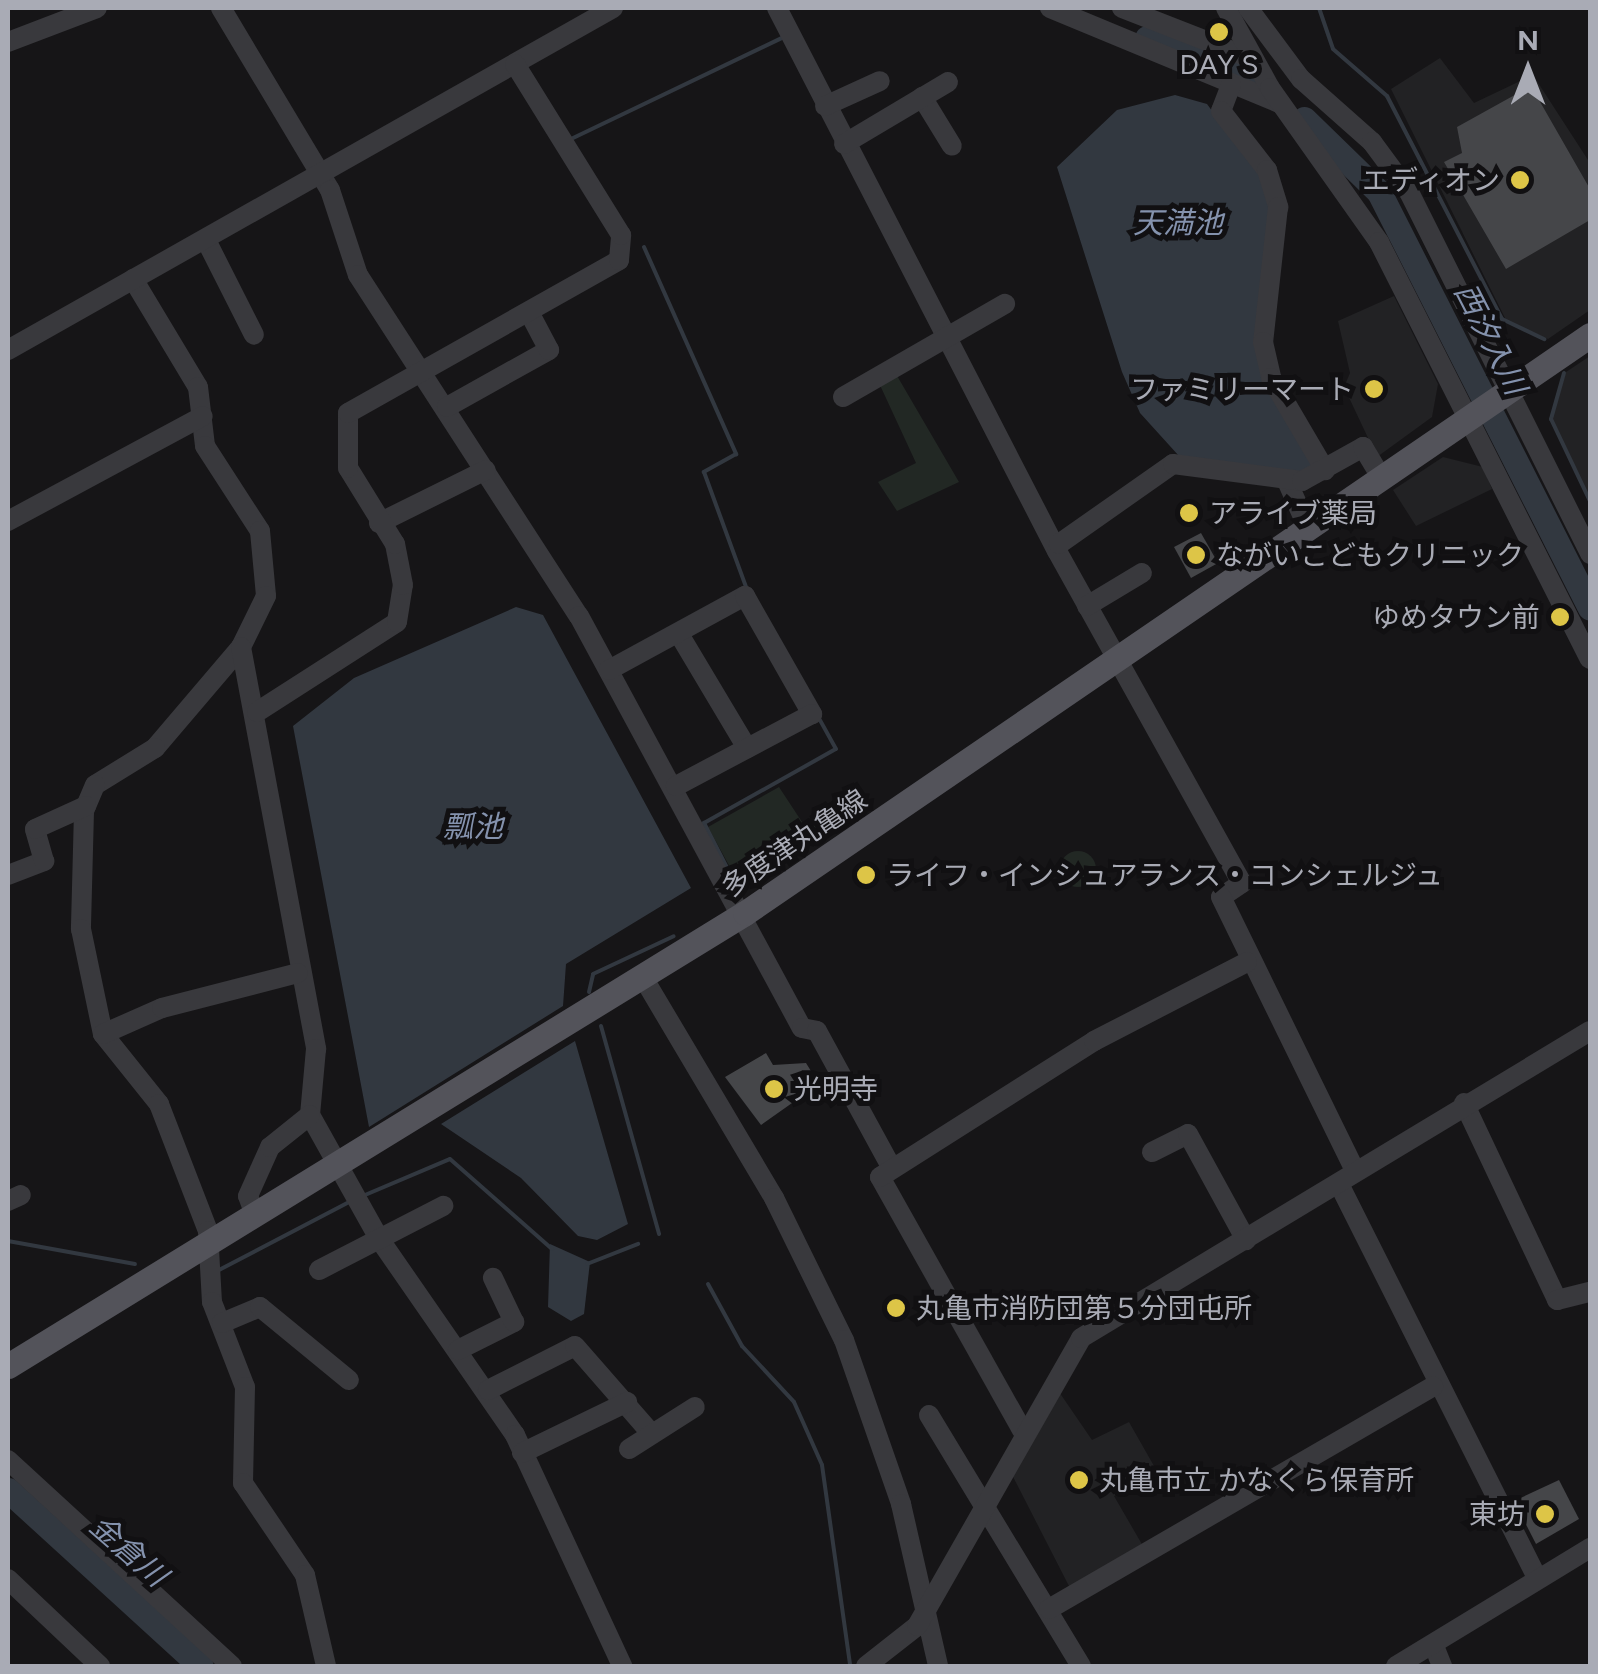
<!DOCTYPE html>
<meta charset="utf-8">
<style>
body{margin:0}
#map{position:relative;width:1598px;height:1674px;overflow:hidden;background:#161517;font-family:Figtree,"Noto Sans JP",sans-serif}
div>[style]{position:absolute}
.built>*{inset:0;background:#222224}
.green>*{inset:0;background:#222824}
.round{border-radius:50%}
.water>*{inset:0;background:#323840}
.stream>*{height:4px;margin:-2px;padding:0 2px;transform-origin:2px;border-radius:2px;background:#323840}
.river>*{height:25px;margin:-12.5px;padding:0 12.5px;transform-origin:12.5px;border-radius:12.5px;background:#323840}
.building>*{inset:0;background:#454649}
.minor>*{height:20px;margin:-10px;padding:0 10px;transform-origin:10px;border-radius:10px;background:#39393d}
.major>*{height:25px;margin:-12.5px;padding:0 12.5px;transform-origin:12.5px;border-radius:12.5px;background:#53535a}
.dots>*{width:28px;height:28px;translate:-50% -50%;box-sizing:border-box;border:5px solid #111012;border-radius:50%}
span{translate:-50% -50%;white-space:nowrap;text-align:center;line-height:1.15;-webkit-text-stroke:10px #111012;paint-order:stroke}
.poi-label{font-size:28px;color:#a9abb5}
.right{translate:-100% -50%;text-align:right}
.left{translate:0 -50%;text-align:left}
.street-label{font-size:28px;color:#a9abb5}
.water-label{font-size:30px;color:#8492ad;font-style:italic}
.frame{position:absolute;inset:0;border:10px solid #a9abb5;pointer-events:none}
.north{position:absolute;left:1478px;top:20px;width:100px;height:100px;-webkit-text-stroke:8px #111012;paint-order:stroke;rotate:0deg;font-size:28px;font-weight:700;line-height:40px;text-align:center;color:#a9abb5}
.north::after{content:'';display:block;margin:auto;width:35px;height:45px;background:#a9abb5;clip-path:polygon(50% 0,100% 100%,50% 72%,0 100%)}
</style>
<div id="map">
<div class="built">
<i style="clip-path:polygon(1440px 58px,1474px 103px,1533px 75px,1590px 163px,1590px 310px,1548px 339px,1507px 322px,1391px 89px)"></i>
<i style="clip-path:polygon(1394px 296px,1438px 384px,1432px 417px,1377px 457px,1344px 387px,1350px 373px,1338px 321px)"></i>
<i style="clip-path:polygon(1590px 356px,1590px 355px,1590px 498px,1552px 419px,1566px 372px)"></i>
<i style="clip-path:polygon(1443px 457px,1483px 467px,1492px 489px,1416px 526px,1393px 490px)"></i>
<i style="clip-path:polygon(1053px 1383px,1092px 1440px,1129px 1422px,1158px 1473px,1114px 1496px,1143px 1546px,1071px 1590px,1008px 1467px)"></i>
</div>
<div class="green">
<i style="clip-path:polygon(896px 374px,959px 482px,897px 511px,878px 482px,916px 463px,879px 383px)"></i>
<i style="clip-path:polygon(779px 787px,806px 828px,824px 819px,832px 831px,743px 891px,708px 827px)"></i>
<i class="round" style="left:1060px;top:851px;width:36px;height:36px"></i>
</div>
<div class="water">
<i style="clip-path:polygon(1175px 95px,1207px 104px,1270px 190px,1260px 323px,1317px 466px,1311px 474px,1179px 456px,1140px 413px,1122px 372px,1057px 167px,1117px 110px)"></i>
<i style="clip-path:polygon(516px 607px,543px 615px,691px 888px,566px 964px,563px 1006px,369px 1127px,293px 726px,354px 678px)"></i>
<i style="clip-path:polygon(575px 1041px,628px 1224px,597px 1240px,578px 1236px,521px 1178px,441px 1124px)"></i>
<i style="clip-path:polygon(550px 1244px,590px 1262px,584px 1314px,571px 1321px,548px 1307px)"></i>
</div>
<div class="stream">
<i style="left:1319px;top:8px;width:43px;rotate:71.1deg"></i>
<i style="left:1333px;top:49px;width:72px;rotate:41deg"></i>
<i style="left:1387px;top:96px;width:251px;rotate:62.7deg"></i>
<i style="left:1502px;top:319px;width:47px;rotate:25.5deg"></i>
<i style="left:571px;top:139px;width:234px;rotate:-25.6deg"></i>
<i style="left:644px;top:247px;width:227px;rotate:66deg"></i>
<i style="left:736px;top:454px;width:37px;rotate:151deg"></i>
<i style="left:704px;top:472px;width:122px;rotate:69.9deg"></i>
<i style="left:1564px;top:373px;width:48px;rotate:105.8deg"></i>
<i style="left:1551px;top:419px;width:91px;rotate:64.6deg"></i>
<i style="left:740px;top:893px;width:79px;rotate:-117.2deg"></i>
<i style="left:704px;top:823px;width:151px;rotate:-29.3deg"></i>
<i style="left:836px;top:749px;width:35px;rotate:-119deg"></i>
<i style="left:589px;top:992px;width:18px;rotate:-77deg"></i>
<i style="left:593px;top:974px;width:89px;rotate:-25.1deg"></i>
<i style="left:601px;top:1026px;width:216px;rotate:74.4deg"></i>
<i style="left:365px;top:1195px;width:92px;rotate:-23deg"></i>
<i style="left:450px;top:1159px;width:136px;rotate:41.4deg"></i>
<i style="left:8px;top:1241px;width:129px;rotate:10.3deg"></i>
<i style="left:587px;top:1264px;width:55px;rotate:-21.4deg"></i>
<i style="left:219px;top:1270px;width:149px;rotate:-27.6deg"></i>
<i style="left:708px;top:1284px;width:71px;rotate:61.3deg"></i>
<i style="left:742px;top:1346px;width:76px;rotate:47.1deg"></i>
<i style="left:794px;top:1402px;width:69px;rotate:66deg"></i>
<i style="left:822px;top:1465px;width:201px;rotate:82deg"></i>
</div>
<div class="river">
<i style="left:1147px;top:38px;width:106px;rotate:21.5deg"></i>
<i style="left:1304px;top:119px;width:105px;rotate:44.2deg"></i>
<i style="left:1379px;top:192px;width:466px;rotate:63.1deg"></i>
<i style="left:8px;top:1490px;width:261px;rotate:42.4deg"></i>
</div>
<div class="building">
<i style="clip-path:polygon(1531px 86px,1590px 189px,1590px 220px,1506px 269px,1444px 162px,1462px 153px,1457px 127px)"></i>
<i style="clip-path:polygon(1201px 533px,1218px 563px,1191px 578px,1174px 547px)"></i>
<i style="clip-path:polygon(766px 1053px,773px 1065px,806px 1063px,819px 1084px,761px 1125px,725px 1077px)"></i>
<i style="clip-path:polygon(1559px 1480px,1579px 1519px,1536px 1544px,1514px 1501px)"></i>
</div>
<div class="minor">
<i style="left:221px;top:8px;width:212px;rotate:59.1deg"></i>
<i style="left:330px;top:190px;width:89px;rotate:71.8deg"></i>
<i style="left:358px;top:275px;width:406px;rotate:57.1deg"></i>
<i style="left:579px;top:616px;width:468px;rotate:61.6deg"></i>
<i style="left:802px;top:1028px;width:15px;rotate:11deg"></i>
<i style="left:817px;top:1031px;width:155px;rotate:61.4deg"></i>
<i style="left:777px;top:8px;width:611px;rotate:62.72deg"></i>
<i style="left:1057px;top:551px;width:380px;rotate:60.9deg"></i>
<i style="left:1242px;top:883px;width:25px;rotate:146deg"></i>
<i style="left:1221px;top:897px;width:306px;rotate:63.9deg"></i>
<i style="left:1050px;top:8px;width:248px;rotate:22.5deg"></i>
<i style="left:1122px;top:8px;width:141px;rotate:21.3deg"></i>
<i style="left:1226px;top:8px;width:91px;rotate:61.2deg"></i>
<i style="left:1270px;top:88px;width:189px;rotate:54.7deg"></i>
<i style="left:1379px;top:242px;width:467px;rotate:63.2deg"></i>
<i style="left:1248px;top:8px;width:89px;rotate:53.3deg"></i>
<i style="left:1301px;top:79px;width:95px;rotate:41.6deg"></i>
<i style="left:1372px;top:142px;width:62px;rotate:53.5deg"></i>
<i style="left:1409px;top:192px;width:405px;rotate:63.4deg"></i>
<i style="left:8px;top:42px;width:95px;rotate:-20.9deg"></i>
<i style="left:1231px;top:85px;width:28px;rotate:111deg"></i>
<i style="left:1221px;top:111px;width:75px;rotate:52.1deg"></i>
<i style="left:1267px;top:170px;width:39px;rotate:73deg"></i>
<i style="left:1278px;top:207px;width:136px;rotate:96.3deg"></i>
<i style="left:1263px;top:342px;width:37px;rotate:77deg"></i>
<i style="left:1271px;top:378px;width:107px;rotate:59.6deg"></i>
<i style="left:922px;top:97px;width:57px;rotate:58.5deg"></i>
<i style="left:825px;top:106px;width:60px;rotate:-24.4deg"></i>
<i style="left:844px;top:144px;width:121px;rotate:-30.8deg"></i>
<i style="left:206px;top:240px;width:106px;rotate:63.2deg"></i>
<i style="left:133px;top:279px;width:126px;rotate:59deg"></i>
<i style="left:198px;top:387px;width:59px;rotate:83.2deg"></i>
<i style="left:205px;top:446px;width:101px;rotate:57.1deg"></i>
<i style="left:260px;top:531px;width:65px;rotate:84.7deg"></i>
<i style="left:266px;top:596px;width:57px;rotate:116.1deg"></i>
<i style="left:241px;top:647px;width:133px;rotate:130.4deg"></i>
<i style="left:155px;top:748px;width:70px;rotate:148.3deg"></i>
<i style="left:95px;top:785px;width:28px;rotate:113deg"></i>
<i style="left:84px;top:811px;width:118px;rotate:91.5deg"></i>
<i style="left:81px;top:929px;width:107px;rotate:78.2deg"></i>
<i style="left:103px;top:1034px;width:90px;rotate:51.3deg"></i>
<i style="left:159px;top:1104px;width:136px;rotate:68.9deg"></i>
<i style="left:208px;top:1231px;width:71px;rotate:86.8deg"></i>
<i style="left:212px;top:1302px;width:91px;rotate:68.8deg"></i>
<i style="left:245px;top:1387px;width:96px;rotate:91.2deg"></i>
<i style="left:243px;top:1483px;width:111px;rotate:56deg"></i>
<i style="left:305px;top:1575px;width:93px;rotate:77deg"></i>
<i style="left:8px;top:350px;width:695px;rotate:-29.48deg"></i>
<i style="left:843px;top:397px;width:187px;rotate:-29.9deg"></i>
<i style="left:447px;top:407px;width:117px;rotate:-29.2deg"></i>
<i style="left:549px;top:350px;width:41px;rotate:-117.8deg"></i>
<i style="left:1287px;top:481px;width:49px;rotate:66deg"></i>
<i style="left:8px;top:521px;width:221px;rotate:-28.3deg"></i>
<i style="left:379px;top:523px;width:119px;rotate:-26.4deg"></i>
<i style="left:1059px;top:544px;width:139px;rotate:-35.1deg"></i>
<i style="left:1173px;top:464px;width:130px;rotate:7.5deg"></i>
<i style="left:1302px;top:481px;width:70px;rotate:-29.1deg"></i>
<i style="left:1363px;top:447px;width:33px;rotate:59deg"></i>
<i style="left:1087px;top:606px;width:64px;rotate:-31deg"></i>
<i style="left:679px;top:634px;width:133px;rotate:59.2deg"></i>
<i style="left:241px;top:647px;width:409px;rotate:79.4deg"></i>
<i style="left:316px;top:1049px;width:66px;rotate:95.2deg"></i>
<i style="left:310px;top:1115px;width:143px;rotate:60.8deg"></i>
<i style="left:380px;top:1240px;width:237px;rotate:55.3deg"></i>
<i style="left:515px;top:1435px;width:255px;rotate:65.1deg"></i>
<i style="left:609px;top:670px;width:155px;rotate:-28.6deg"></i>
<i style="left:745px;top:596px;width:136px;rotate:60.4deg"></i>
<i style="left:812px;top:714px;width:154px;rotate:152.1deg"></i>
<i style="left:257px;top:712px;width:166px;rotate:-32.7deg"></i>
<i style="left:397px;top:622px;width:37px;rotate:-81deg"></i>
<i style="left:403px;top:585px;width:42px;rotate:-101deg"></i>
<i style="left:395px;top:544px;width:89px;rotate:-121.7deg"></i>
<i style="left:348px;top:468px;width:55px;rotate:-90deg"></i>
<i style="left:348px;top:413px;width:311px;rotate:-29.4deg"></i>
<i style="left:619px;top:260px;width:25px;rotate:-85deg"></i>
<i style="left:621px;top:235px;width:201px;rotate:-121.8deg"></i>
<i style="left:8px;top:875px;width:39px;rotate:-21deg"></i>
<i style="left:44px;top:861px;width:33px;rotate:-106deg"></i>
<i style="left:35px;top:829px;width:56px;rotate:-24.3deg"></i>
<i style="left:644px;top:979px;width:255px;rotate:59.3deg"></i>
<i style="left:774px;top:1198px;width:158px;rotate:63.8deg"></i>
<i style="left:844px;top:1340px;width:174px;rotate:70.8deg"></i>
<i style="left:901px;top:1504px;width:166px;rotate:77.1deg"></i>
<i style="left:103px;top:1034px;width:64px;rotate:-23.8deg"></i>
<i style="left:162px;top:1008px;width:140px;rotate:-14.4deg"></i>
<i style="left:1464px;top:1103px;width:218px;rotate:64.7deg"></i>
<i style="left:1557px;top:1300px;width:34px;rotate:-14deg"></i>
<i style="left:1152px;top:1152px;width:40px;rotate:-26.6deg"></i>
<i style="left:1188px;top:1134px;width:121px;rotate:61.3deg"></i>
<i style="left:1339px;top:1184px;width:438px;rotate:63.3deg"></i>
<i style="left:8px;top:1201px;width:14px;rotate:-25deg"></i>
<i style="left:255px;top:1215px;width:20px;rotate:-110deg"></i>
<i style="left:248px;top:1196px;width:54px;rotate:-65.8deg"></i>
<i style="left:270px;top:1147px;width:51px;rotate:-38.7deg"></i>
<i style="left:319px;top:1270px;width:140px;rotate:-27.3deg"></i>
<i style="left:222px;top:1323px;width:41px;rotate:-22.8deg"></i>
<i style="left:260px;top:1307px;width:115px;rotate:39.4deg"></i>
<i style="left:458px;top:1350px;width:63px;rotate:-26.6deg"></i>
<i style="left:514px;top:1322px;width:49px;rotate:-115.5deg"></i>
<i style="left:488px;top:1390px;width:97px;rotate:-26.8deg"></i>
<i style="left:575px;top:1346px;width:116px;rotate:48.9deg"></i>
<i style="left:929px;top:1415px;width:293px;rotate:58.8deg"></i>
<i style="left:1022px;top:1430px;width:290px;rotate:-119.3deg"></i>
<i style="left:880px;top:1177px;width:254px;rotate:-32.4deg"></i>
<i style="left:1094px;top:1041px;width:172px;rotate:-27.3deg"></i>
<i style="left:629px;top:1449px;width:78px;rotate:-32.5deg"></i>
<i style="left:522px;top:1453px;width:117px;rotate:-25.9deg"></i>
<i style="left:8px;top:1460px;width:304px;rotate:42.6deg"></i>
<i style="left:8px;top:1579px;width:127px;rotate:43.4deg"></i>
<i style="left:1049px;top:1609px;width:444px;rotate:-30.1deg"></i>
<i style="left:1434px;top:1646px;width:22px;rotate:68deg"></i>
<i style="left:866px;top:1666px;width:65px;rotate:-38.1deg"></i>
<i style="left:917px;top:1626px;width:331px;rotate:-60.3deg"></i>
<i style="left:1081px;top:1338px;width:594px;rotate:-31.1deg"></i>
<i style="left:1396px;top:1666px;width:227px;rotate:-31.3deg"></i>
</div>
<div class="major">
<i style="left:8px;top:1366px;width:865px;rotate:-31.58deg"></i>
<i style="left:745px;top:913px;width:1024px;rotate:-34.37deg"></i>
</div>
<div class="dots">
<i style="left:1219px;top:32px;background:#ddc547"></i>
<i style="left:1520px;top:180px;background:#ddc547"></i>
<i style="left:1374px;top:389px;background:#ddc547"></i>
<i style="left:1189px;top:513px;background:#ddc547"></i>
<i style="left:1196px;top:555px;background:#ddc547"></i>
<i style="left:1560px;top:617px;background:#ddc547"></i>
<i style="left:866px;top:875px;background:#ddc547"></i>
<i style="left:774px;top:1089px;background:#ddc547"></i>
<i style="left:896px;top:1308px;background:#ddc547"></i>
<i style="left:1079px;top:1480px;background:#ddc547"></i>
<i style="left:1545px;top:1514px;background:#ddc547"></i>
</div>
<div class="poi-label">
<span style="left:1219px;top:64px">DAY S</span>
<span class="right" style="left:1500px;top:180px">エディオン</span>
<span class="right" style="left:1354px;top:389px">ファミリーマート</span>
<span class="left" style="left:1209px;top:513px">アライブ薬局</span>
<span class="left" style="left:1216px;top:555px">ながいこどもクリニック</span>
<span class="right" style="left:1540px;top:617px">ゆめタウン前</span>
<span class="left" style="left:886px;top:875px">ライフ・インシュアランス・コンシェルジュ</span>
<span class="left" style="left:794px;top:1089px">光明寺</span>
<span class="left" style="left:916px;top:1308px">丸亀市消防団第５分団屯所</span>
<span class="left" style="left:1099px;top:1480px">丸亀市立 かなくら保育所</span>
<span class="right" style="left:1525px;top:1514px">東坊</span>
</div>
<div class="street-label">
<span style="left:794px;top:843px;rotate:-34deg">多度津丸亀線</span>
</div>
<div class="water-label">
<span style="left:1178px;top:223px">天満池</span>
<span style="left:1490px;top:339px;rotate:63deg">西汐入川</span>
<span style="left:473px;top:827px">瓢池</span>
<span style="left:128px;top:1551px;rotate:41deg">金倉川</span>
</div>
<div class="frame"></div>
<div class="north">N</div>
</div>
